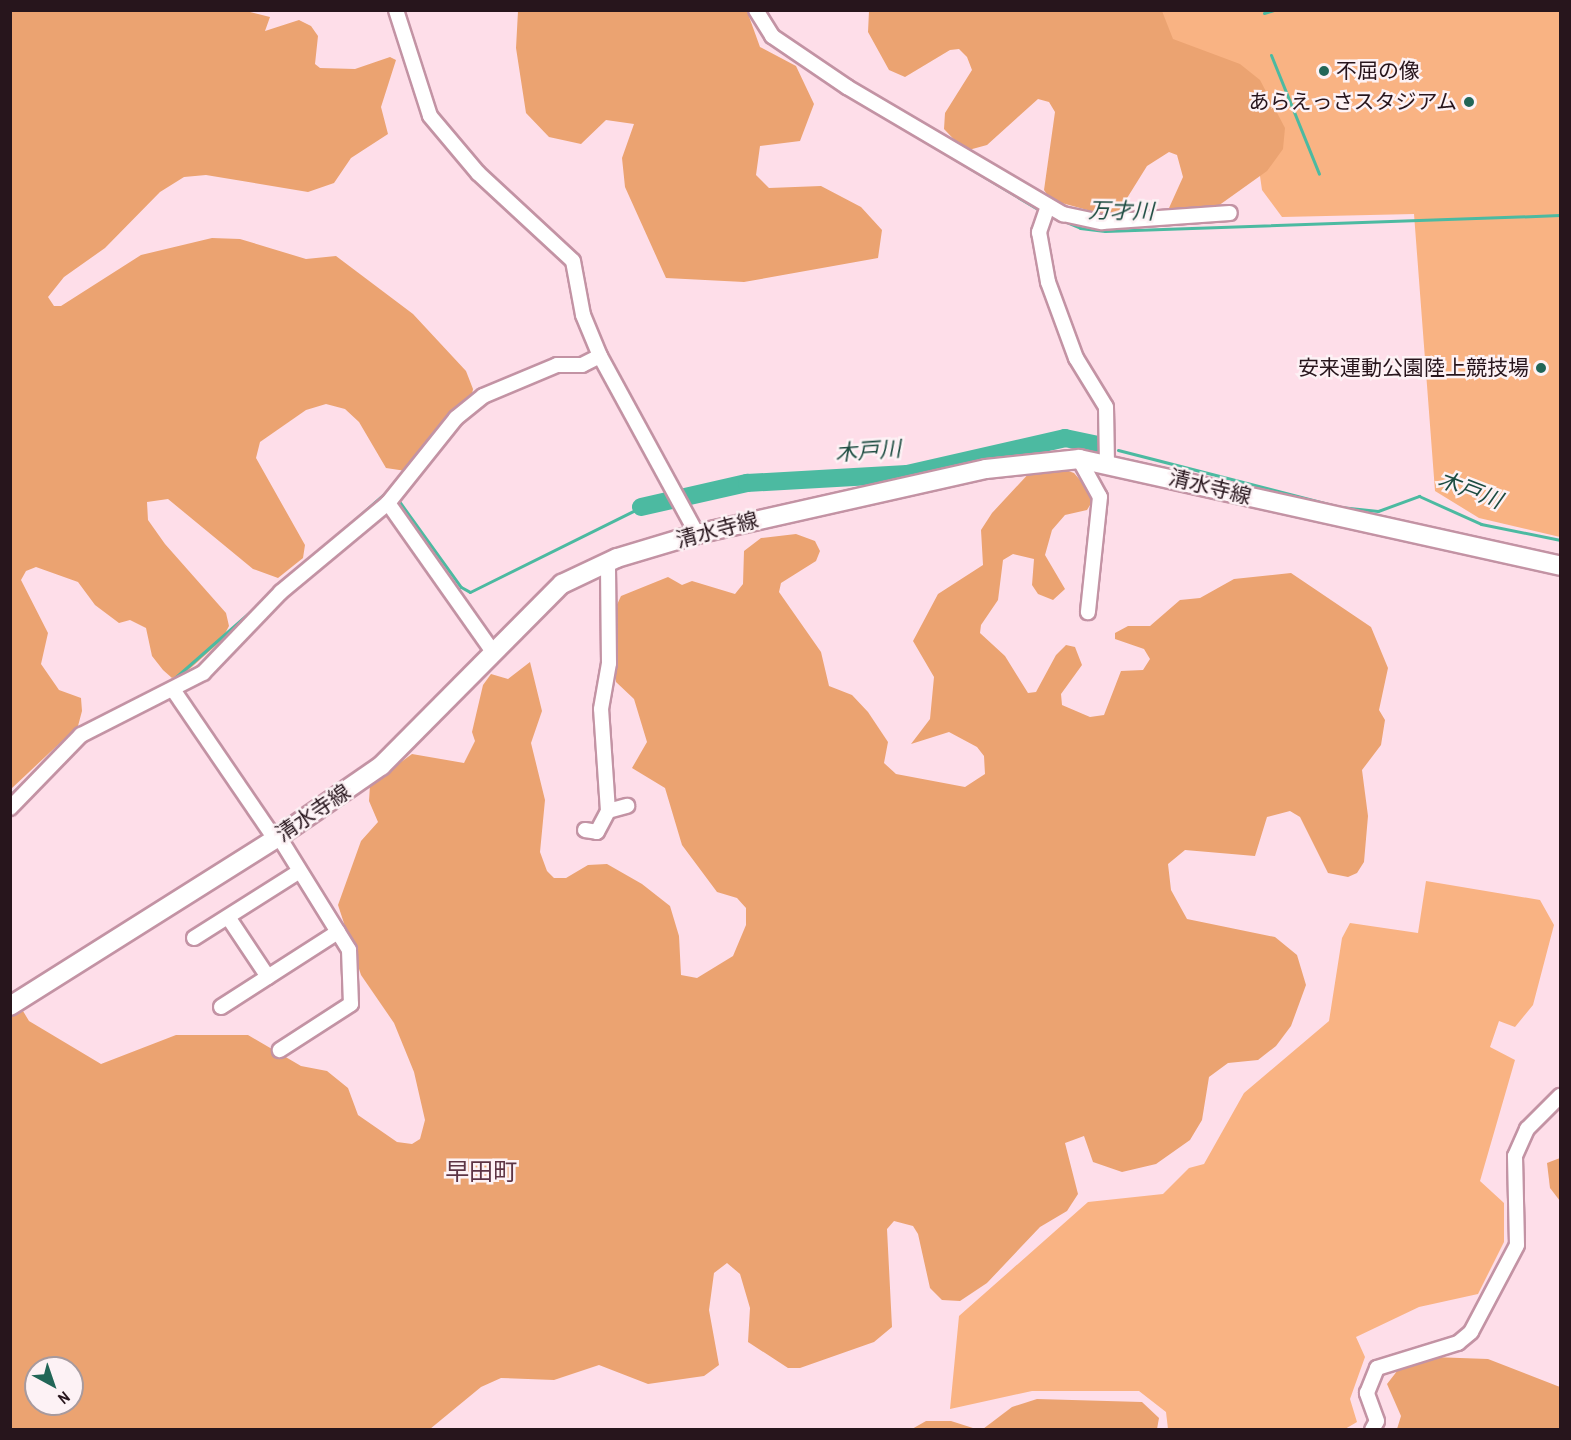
<!DOCTYPE html>
<meta charset="utf-8">
<style>
body{margin:0}
#map{position:relative;width:1571px;height:1440px;overflow:hidden;background:#fedee9;font-family:"Archivo Narrow","Noto Sans JP",sans-serif}
div>[style]{position:absolute}
.green>*{inset:0;background:#f9b383}
.forest>*{inset:0;background:#eba371}
.stream>*{height:3px;margin:-1.5px;padding:0 1.5px;transform-origin:1.5px;border-radius:1.5px;background:#4cbaa1}
.river>*{height:18px;margin:-9px;padding:0 9px;transform-origin:9px;border-radius:9px;background:#4cbaa1}
.roads{filter:drop-shadow(2px 0 #c393a4) drop-shadow(-2px 0 #c393a4) drop-shadow(0 2px #c393a4) drop-shadow(0 -2px #c393a4)}
.minor>*{height:14px;margin:-7px;padding:0 7px;transform-origin:7px;border-radius:7px;background:#fff}
.major>*{height:18px;margin:-9px;padding:0 9px;transform-origin:9px;border-radius:9px;background:#fff}
.dots>*{width:16px;height:16px;translate:-50% -50%;box-sizing:border-box;border:3px solid #fdf2f5;border-radius:50%}
span{translate:-50% -50%;white-space:nowrap;text-align:center;line-height:1.15;-webkit-text-stroke:5px #fdf2f5;paint-order:stroke}
.poi-label{font-size:21px;color:#27151c}
.left{translate:0 -50%;text-align:left}
.right{translate:-100% -50%;text-align:right}
.street-label{font-size:21px;color:#27151c}
.water-label{font-size:22px;color:#1d4c41;font-style:italic}
.quarter-label{font-size:24px;color:#5d3444}
.frame{position:absolute;inset:0;border:12px solid #27151c;pointer-events:none}
.north{position:absolute;left:24px;top:1356px;width:60px;height:60px;box-sizing:border-box;background:#fdf2f5;border:2px solid #a79a9e;border-radius:50%;rotate:140deg;font-size:16px;font-weight:700;line-height:24px;text-align:center;color:#27151c}
.north::after{content:'';display:block;margin:auto;width:21px;height:27px;background:#226657;clip-path:polygon(50% 0,100% 100%,50% 72%,0 100%)}
</style>
<div id="map">
<div class="green">
<i style="clip-path:polygon(1157px 11px,1560px 11px,1560px 537px,1479px 518px,1435px 491px,1414px 214px,1282px 217px,1262px 190px,1250px 106px,1169px 41px)"></i>
<i style="clip-path:polygon(1426px 881px,1540px 900px,1554px 925px,1533px 1005px,1515px 1027px,1499px 1021px,1490px 1047px,1515px 1060px,1480px 1181px,1504px 1203px,1504px 1242px,1478px 1294px,1419px 1307px,1356px 1337px,1365px 1357px,1350px 1399px,1357px 1422px,1345px 1429px,1168px 1429px,1166px 1412px,1139px 1391px,1032px 1391px,950px 1409px,959px 1316px,1088px 1202px,1163px 1194px,1189px 1168px,1204px 1164px,1244px 1093px,1329px 1021px,1342px 938px,1350px 923px,1418px 933px)"></i>
</div>
<div class="forest">
<i style="clip-path:polygon(11px 11px,246px 11px,270px 17px,265px 31px,299px 20px,311px 26px,318px 36px,315px 64px,320px 68px,355px 69px,390px 57px,396px 60px,381px 107px,388px 134px,351px 158px,334px 183px,308px 192px,206px 175px,184px 177px,160px 192px,105px 248px,64px 277px,48px 297px,54px 306px,61px 306px,141px 255px,212px 238px,240px 239px,306px 259px,336px 256px,413px 314px,466px 371px,473px 389px,471px 401px,406px 471px,386px 468px,359px 422px,345px 409px,326px 404px,306px 410px,260px 442px,256px 458px,305px 545px,303px 558px,278px 578px,253px 569px,168px 499px,147px 502px,148px 520px,165px 544px,226px 613px,229px 626px,221px 641px,185px 673px,172px 678px,163px 670px,152px 656px,146px 628px,130px 620px,119px 623px,95px 605px,78px 582px,36px 567px,26px 571px,21px 580px,48px 633px,41px 664px,59px 690px,81px 698px,82px 711px,78px 726px,11px 789px)"></i>
<i style="clip-path:polygon(518px 11px,747px 11px,760px 47px,796px 66px,814px 104px,800px 141px,760px 146px,756px 175px,769px 188px,821px 186px,861px 207px,882px 230px,878px 258px,744px 282px,666px 278px,625px 187px,622px 158px,634px 124px,606px 120px,581px 144px,549px 137px,526px 113px,516px 48px)"></i>
<i style="clip-path:polygon(869px 11px,1162px 11px,1173px 39px,1240px 64px,1260px 80px,1285px 128px,1283px 149px,1267px 171px,1218px 206px,1184px 212px,1169px 208px,1183px 177px,1177px 155px,1169px 152px,1147px 166px,1119px 211px,1109px 216px,1051px 200px,1044px 190px,1055px 112px,1049px 102px,1038px 99px,987px 145px,965px 151px,944px 129px,945px 113px,972px 70px,967px 57px,959px 49px,950px 50px,905px 77px,889px 70px,868px 32px)"></i>
<i style="clip-path:polygon(evenodd,1057px 467px,1074px 473px,1095px 497px,1087px 510px,1065px 515px,1052px 530px,1045px 555px,1065px 589px,1053px 600px,1038px 594px,1032px 585px,1034px 559px,1013px 554px,1003px 560px,998px 600px,981px 625px,980px 633px,1005px 656px,1028px 693px,1036px 692px,1056px 655px,1066px 645px,1075px 647px,1082px 665px,1061px 694px,1062px 705px,1090px 717px,1104px 715px,1121px 671px,1143px 670px,1150px 659px,1144px 649px,1115px 639px,1115px 633px,1128px 626px,1150px 626px,1180px 600px,1200px 598px,1234px 579px,1291px 573px,1371px 627px,1388px 668px,1379px 710px,1385px 720px,1381px 745px,1362px 770px,1368px 816px,1364px 862px,1357px 873px,1348px 877px,1328px 873px,1300px 817px,1290px 811px,1267px 817px,1255px 856px,1185px 850px,1168px 864px,1171px 890px,1187px 919px,1275px 937px,1297px 955px,1306px 985px,1291px 1026px,1276px 1046px,1258px 1060px,1228px 1063px,1209px 1077px,1202px 1120px,1190px 1140px,1156px 1164px,1122px 1172px,1093px 1162px,1084px 1136px,1065px 1143px,1078px 1194px,1067px 1211px,1040px 1227px,987px 1283px,960px 1301px,942px 1300px,930px 1288px,918px 1234px,913px 1226px,894px 1221px,887px 1229px,892px 1327px,874px 1342px,800px 1368px,788px 1368px,748px 1342px,750px 1308px,740px 1274px,727px 1263px,714px 1273px,709px 1310px,719px 1365px,704px 1376px,648px 1384px,599px 1365px,554px 1380px,501px 1378px,481px 1387px,430px 1429px,11px 1430px,11px 1013px,23px 1011px,29px 1021px,101px 1064px,176px 1035px,248px 1035px,301px 1066px,327px 1071px,348px 1088px,358px 1115px,397px 1142px,412px 1144px,420px 1139px,425px 1120px,414px 1072px,394px 1023px,361px 975px,338px 905px,361px 841px,378px 822px,369px 801px,370px 785px,412px 754px,464px 763px,475px 741px,472px 732px,483px 685px,491px 674px,508px 679px,530px 662px,542px 711px,531px 743px,545px 800px,540px 852px,547px 871px,554px 878px,566px 878px,588px 865px,607px 864px,642px 884px,670px 906px,679px 936px,681px 975px,697px 978px,733px 956px,746px 925px,746px 908px,737px 898px,717px 892px,682px 845px,665px 788px,632px 768px,647px 742px,634px 699px,616px 682px,615px 609px,621px 596px,668px 577px,682px 585px,692px 581px,735px 594px,743px 584px,744px 551px,761px 538px,796px 534px,815px 541px,820px 551px,816px 561px,781px 583px,779px 592px,821px 652px,829px 686px,852px 695px,868px 712px,888px 742px,884px 763px,896px 774px,965px 787px,985px 774px,984px 756px,977px 747px,949px 732px,911px 744px,930px 719px,934px 677px,913px 641px,938px 594px,983px 565px,981px 530px,992px 513px,1032px 470px,1057px 467px,36px 1368px,72px 1368px,72px 1404px,36px 1404px,36px 1368px)"></i>
<i style="clip-path:polygon(1560px 1158px,1560px 1201px,1550px 1188px,1547px 1163px)"></i>
<i style="clip-path:polygon(1432px 1357px,1488px 1359px,1560px 1387px,1560px 1429px,1397px 1429px,1401px 1416px,1387px 1384px,1401px 1366px)"></i>
<i style="clip-path:polygon(1037px 1399px,1142px 1402px,1159px 1418px,1157px 1429px,983px 1429px,1012px 1407px)"></i>
<i style="clip-path:polygon(926px 1421px,951px 1421px,976px 1429px,912px 1429px)"></i>
</div>
<div class="stream">
<i style="left:1264px;top:13px;width:10px;rotate:-17deg"></i>
<i style="left:752px;top:15px;width:30px;rotate:62deg"></i>
<i style="left:766px;top:41px;width:84px;rotate:33.9deg"></i>
<i style="left:1271px;top:55px;width:128px;rotate:68deg"></i>
<i style="left:844px;top:93px;width:230px;rotate:30.9deg"></i>
<i style="left:1050px;top:215px;width:33px;rotate:23deg"></i>
<i style="left:1080px;top:228px;width:25px;rotate:7deg"></i>
<i style="left:1105px;top:231px;width:455px;rotate:-2deg"></i>
<i style="left:1118px;top:450px;width:229px;rotate:14.4deg"></i>
<i style="left:1340px;top:507px;width:38px;rotate:6deg"></i>
<i style="left:1378px;top:511px;width:44px;rotate:-20.1deg"></i>
<i style="left:1419px;top:496px;width:68px;rotate:24.3deg"></i>
<i style="left:1481px;top:524px;width:81px;rotate:11.4deg"></i>
<i style="left:396px;top:497px;width:111px;rotate:54.2deg"></i>
<i style="left:461px;top:587px;width:10px;rotate:29deg"></i>
<i style="left:470px;top:592px;width:191px;rotate:-26.4deg"></i>
<i style="left:304px;top:564px;width:108px;rotate:-41.2deg"></i>
<i style="left:385px;top:493px;width:5px;rotate:22deg"></i>
<i style="left:169px;top:683px;width:132px;rotate:-41.3deg"></i>
<i style="left:79px;top:729px;width:82px;rotate:-27.5deg"></i>
<i style="left:10px;top:795px;width:44px;rotate:-43.2deg"></i>
</div>
<div class="river">
<i style="left:641px;top:507px;width:109px;rotate:-12.8deg"></i>
<i style="left:747px;top:483px;width:160px;rotate:-3.2deg"></i>
<i style="left:907px;top:474px;width:162px;rotate:-12.8deg"></i>
<i style="left:1065px;top:438px;width:34px;rotate:12deg"></i>
</div>
<div class="roads">
<div class="minor">
<i style="left:396px;top:10px;width:111px;rotate:72.2deg"></i>
<i style="left:430px;top:116px;width:75px;rotate:49.9deg"></i>
<i style="left:478px;top:173px;width:129px;rotate:42.8deg"></i>
<i style="left:573px;top:261px;width:55px;rotate:79.5deg"></i>
<i style="left:583px;top:315px;width:44px;rotate:67.5deg"></i>
<i style="left:600px;top:356px;width:203px;rotate:61.4deg"></i>
<i style="left:756px;top:10px;width:31px;rotate:58deg"></i>
<i style="left:772px;top:36px;width:91px;rotate:34.2deg"></i>
<i style="left:847px;top:87px;width:251px;rotate:30.5deg"></i>
<i style="left:1063px;top:214px;width:40px;rotate:12deg"></i>
<i style="left:1102px;top:222px;width:128px;rotate:-4deg"></i>
<i style="left:1048px;top:206px;width:28px;rotate:109deg"></i>
<i style="left:1039px;top:232px;width:51px;rotate:79.8deg"></i>
<i style="left:1048px;top:282px;width:81px;rotate:69.8deg"></i>
<i style="left:1076px;top:358px;width:57px;rotate:58.5deg"></i>
<i style="left:1106px;top:407px;width:56px;rotate:89deg"></i>
<i style="left:1079px;top:459px;width:43px;rotate:61.1deg"></i>
<i style="left:1100px;top:497px;width:116px;rotate:96deg"></i>
<i style="left:388px;top:503px;width:182px;rotate:54.8deg"></i>
<i style="left:174px;top:691px;width:179px;rotate:55.7deg"></i>
<i style="left:10px;top:808px;width:102px;rotate:-45.8deg"></i>
<i style="left:81px;top:735px;width:137px;rotate:-26.9deg"></i>
<i style="left:203px;top:673px;width:112px;rotate:-46.1deg"></i>
<i style="left:281px;top:592px;width:139px;rotate:-39.8deg"></i>
<i style="left:388px;top:503px;width:109px;rotate:-51.3deg"></i>
<i style="left:456px;top:418px;width:35px;rotate:-39deg"></i>
<i style="left:483px;top:396px;width:80px;rotate:-22.7deg"></i>
<i style="left:557px;top:365px;width:25px"></i>
<i style="left:582px;top:365px;width:20px;rotate:-27deg"></i>
<i style="left:608px;top:811px;width:20px;rotate:-15deg"></i>
<i style="left:585px;top:830px;width:12px;rotate:9deg"></i>
<i style="left:597px;top:832px;width:24px;rotate:-62deg"></i>
<i style="left:608px;top:811px;width:102px;rotate:-93.9deg"></i>
<i style="left:601px;top:709px;width:47px;rotate:-80.1deg"></i>
<i style="left:609px;top:663px;width:101px;rotate:-90.6deg"></i>
<i style="left:279px;top:837px;width:133px;rotate:58.2deg"></i>
<i style="left:349px;top:950px;width:54px;rotate:87.9deg"></i>
<i style="left:351px;top:1004px;width:85px;rotate:147.1deg"></i>
<i style="left:228px;top:917px;width:72px;rotate:56.3deg"></i>
<i style="left:194px;top:938px;width:125px;rotate:-32.3deg"></i>
<i style="left:221px;top:1007px;width:139px;rotate:-32.7deg"></i>
<i style="left:1372px;top:1430px;width:10px;rotate:-61deg"></i>
<i style="left:1377px;top:1421px;width:30px;rotate:-110deg"></i>
<i style="left:1367px;top:1393px;width:27px;rotate:-68deg"></i>
<i style="left:1377px;top:1368px;width:85px;rotate:-17.2deg"></i>
<i style="left:1458px;top:1343px;width:17px;rotate:-40deg"></i>
<i style="left:1471px;top:1332px;width:98px;rotate:-62.1deg"></i>
<i style="left:1517px;top:1245px;width:89px;rotate:-91.3deg"></i>
<i style="left:1515px;top:1156px;width:30px;rotate:-66deg"></i>
<i style="left:1527px;top:1129px;width:47px;rotate:-45deg"></i>
</div>
<div class="major">
<i style="left:10px;top:1006px;width:313px;rotate:-32.2deg"></i>
<i style="left:275px;top:839px;width:129px;rotate:-34.6deg"></i>
<i style="left:381px;top:766px;width:257px;rotate:-45.2deg"></i>
<i style="left:562px;top:584px;width:61px;rotate:-25.3deg"></i>
<i style="left:617px;top:558px;width:84px;rotate:-16.7deg"></i>
<i style="left:697px;top:534px;width:296px;rotate:-12.7deg"></i>
<i style="left:986px;top:469px;width:94px;rotate:-6.1deg"></i>
<i style="left:1079px;top:459px;width:493px;rotate:12.5deg"></i>
</div>
</div>
<div class="dots">
<i style="left:1324px;top:71px;background:#226657"></i>
<i style="left:1469px;top:102px;background:#226657"></i>
<i style="left:1541px;top:368px;background:#226657"></i>
</div>
<div class="poi-label">
<span class="left" style="left:1336px;top:71px">不屈の像</span>
<span class="right" style="left:1457px;top:102px">あらえっさスタジアム</span>
<span class="right" style="left:1529px;top:368px">安来運動公園陸上競技場</span>
</div>
<div class="street-label">
<span style="left:1210px;top:487px;rotate:14deg">清水寺線</span>
<span style="left:717px;top:530px;rotate:-15deg">清水寺線</span>
<span style="left:313px;top:813px;rotate:-34deg">清水寺線</span>
</div>
<div class="water-label">
<span style="left:1121px;top:211px;rotate:1deg">万才川</span>
<span style="left:868px;top:451px;rotate:-4deg">木戸川</span>
<span style="left:1470px;top:490px;rotate:21deg">木戸川</span>
</div>
<div class="quarter-label">
<span style="left:481px;top:1172px">早田町</span>
</div>
<div class="frame"></div>
<div class="north">N</div>
</div>
